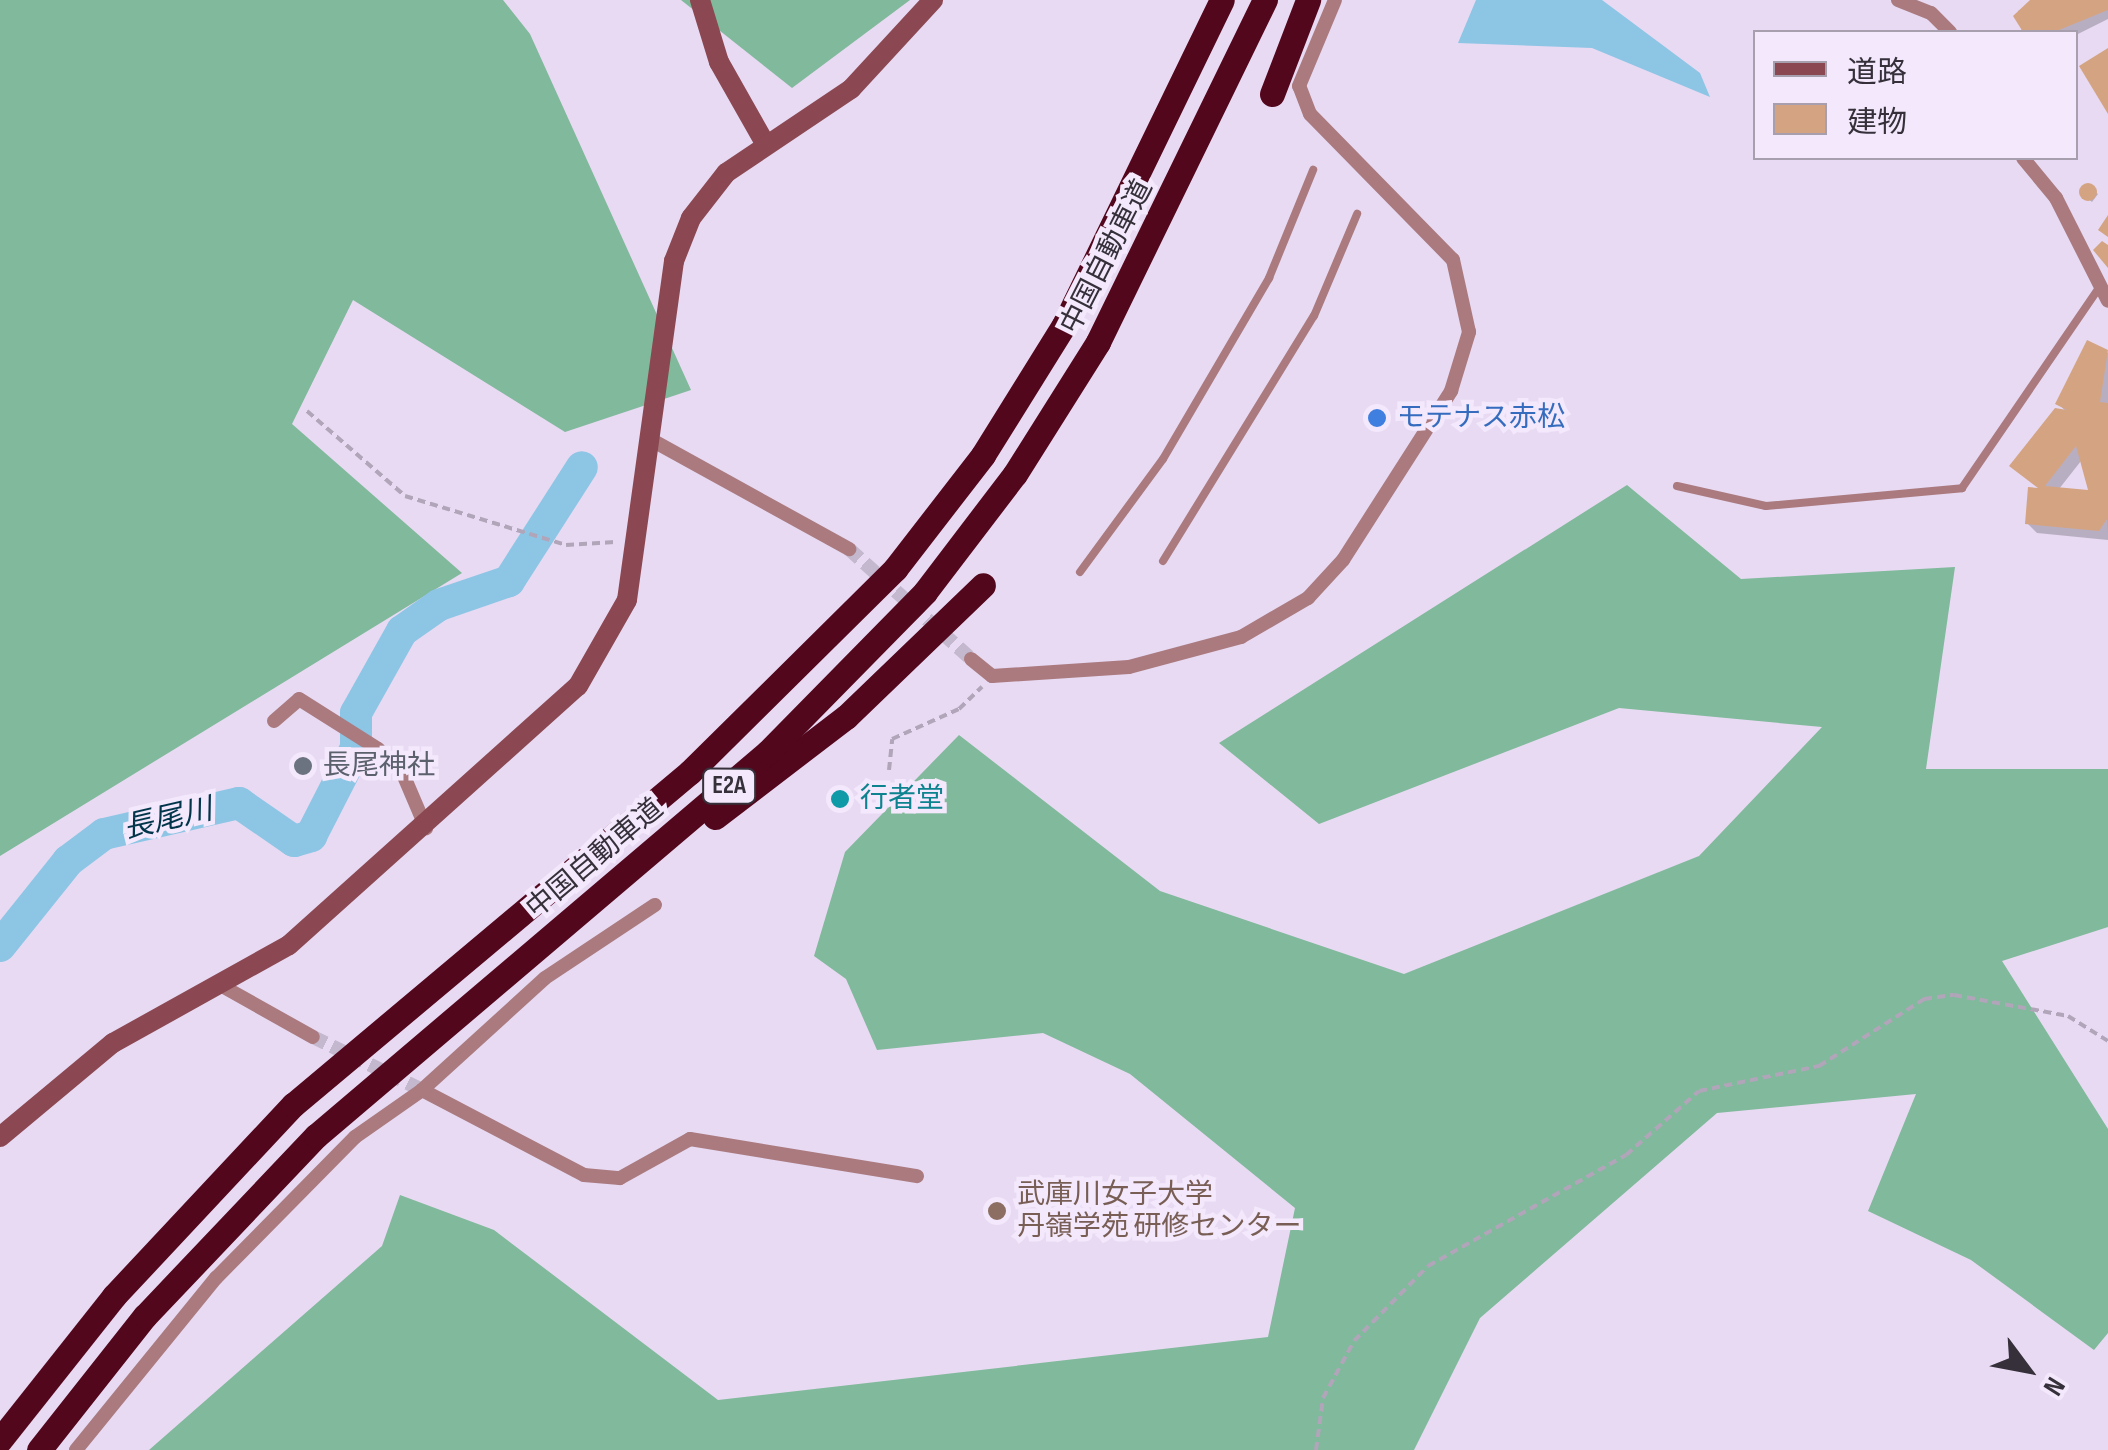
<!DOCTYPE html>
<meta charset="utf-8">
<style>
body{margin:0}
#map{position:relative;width:2108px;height:1450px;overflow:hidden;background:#e7daf2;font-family:"Sofia Sans Condensed","Noto Sans JP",sans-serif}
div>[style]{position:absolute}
.forest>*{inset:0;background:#80b99b}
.water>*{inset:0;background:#8dc5e5}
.shadow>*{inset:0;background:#0003}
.river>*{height:32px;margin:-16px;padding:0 16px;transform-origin:16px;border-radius:16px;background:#8dc5e5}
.building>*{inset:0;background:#d4a482}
.round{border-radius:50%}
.street-tunnel>*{height:14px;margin-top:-7px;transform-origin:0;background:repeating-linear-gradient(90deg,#c3b8cd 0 14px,transparent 0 21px)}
.path>*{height:4px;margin-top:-2px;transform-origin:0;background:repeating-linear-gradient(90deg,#b0a5b9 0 8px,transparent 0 13px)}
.lane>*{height:8px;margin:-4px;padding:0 4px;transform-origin:4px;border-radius:4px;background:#aa7a7f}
.street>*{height:14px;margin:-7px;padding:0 7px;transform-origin:7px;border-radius:7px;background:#aa7a7f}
.secondary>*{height:20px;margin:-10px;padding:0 10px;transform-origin:10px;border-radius:10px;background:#8b4852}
.highway>*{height:25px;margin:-12.5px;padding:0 12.5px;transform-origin:12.5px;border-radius:12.5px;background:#53071d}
.dots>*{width:28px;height:28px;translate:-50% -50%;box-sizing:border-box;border:5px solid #f3e8fc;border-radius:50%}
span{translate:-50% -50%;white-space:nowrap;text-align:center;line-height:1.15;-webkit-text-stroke:9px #f3e8fc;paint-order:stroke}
.shield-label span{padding:2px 8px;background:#f3e8fc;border:2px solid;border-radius:8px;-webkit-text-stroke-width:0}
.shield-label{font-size:25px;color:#353039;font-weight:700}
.street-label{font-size:28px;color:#353039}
.shop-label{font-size:28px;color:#366cbe}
.left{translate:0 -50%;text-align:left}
.worship-label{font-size:28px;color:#5b616d}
.culture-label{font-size:28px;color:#0d838f}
.education-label{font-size:28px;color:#785e54}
.water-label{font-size:30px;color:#02344a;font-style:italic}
.legend{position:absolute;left:1753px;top:30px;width:325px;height:130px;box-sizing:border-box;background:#f3e8fc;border:2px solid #a79eae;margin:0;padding:12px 18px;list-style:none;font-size:30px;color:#353039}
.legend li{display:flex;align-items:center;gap:20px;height:50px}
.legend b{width:50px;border:2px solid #a79eae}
.north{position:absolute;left:1978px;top:1320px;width:100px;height:100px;-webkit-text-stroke:8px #f3e8fc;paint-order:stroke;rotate:122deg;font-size:28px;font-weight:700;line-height:40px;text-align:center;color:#353039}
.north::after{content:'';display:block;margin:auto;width:35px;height:45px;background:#353039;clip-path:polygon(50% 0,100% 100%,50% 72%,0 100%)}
</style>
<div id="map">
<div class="forest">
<i style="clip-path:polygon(0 0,503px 0,530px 34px,691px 390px,565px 432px,353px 300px,292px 424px,462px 573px,0 856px)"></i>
<i style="clip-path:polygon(681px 0,910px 0,792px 88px)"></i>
<i style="clip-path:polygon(1627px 485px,1741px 579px,1955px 567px,1926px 769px,2108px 769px,2108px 927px,2002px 961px,2108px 1129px,2108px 1333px,2094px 1350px,1971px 1260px,1868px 1211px,1916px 1094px,1717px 1113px,1480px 1318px,1414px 1450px,149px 1450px,382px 1246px,400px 1195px,494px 1230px,718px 1400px,1268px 1337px,1295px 1208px,1130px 1074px,1043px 1033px,877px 1050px,846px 979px,814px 956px,845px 852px,959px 735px,1160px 891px,1404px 974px,1699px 856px,1822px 727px,1619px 708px,1319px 824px,1219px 743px)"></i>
</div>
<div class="water">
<i style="clip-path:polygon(1476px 0,1602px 0,1700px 73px,1710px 97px,1592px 48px,1458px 43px)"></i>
</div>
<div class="shadow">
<i style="clip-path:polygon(2035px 0,2108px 0,2108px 19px,2076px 35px,2022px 32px,2018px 11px)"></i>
<i style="clip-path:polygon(2088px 187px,2098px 194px,2092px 202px,2081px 193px)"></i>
<i style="clip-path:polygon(evenodd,2088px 343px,2108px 353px,2108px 540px,2037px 533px,2027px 523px,2067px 413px,2058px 403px,2088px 343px,2081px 461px,2092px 493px,2059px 489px,2081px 461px)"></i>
</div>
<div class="river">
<i style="left:0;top:946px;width:109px;rotate:-51.3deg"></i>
<i style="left:68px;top:861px;width:45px;rotate:-36.9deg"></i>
<i style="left:104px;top:834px;width:139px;rotate:-12.9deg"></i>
<i style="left:239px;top:803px;width:67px;rotate:34.6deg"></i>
<i style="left:294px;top:841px;width:18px;rotate:-16deg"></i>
<i style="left:311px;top:836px;width:99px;rotate:-62.9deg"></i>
<i style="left:356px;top:748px;width:35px;rotate:-90deg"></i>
<i style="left:356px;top:713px;width:94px;rotate:-60.7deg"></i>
<i style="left:402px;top:631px;width:45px;rotate:-35.1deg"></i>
<i style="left:439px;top:605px;width:74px;rotate:-18.9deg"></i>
<i style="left:509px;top:581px;width:135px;rotate:-57.4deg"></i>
</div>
<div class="building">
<i style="clip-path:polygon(2030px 0,2108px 0,2108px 10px,2054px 32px,2023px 32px,2013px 16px)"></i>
<i style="clip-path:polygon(2108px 48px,2108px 114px,2079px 66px)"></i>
<i class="round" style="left:2079px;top:183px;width:18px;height:18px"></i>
<i style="clip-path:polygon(2108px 215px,2108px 237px,2098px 230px)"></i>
<i style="clip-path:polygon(2102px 241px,2108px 245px,2108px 268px,2093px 250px)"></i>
<i style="clip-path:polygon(evenodd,2087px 340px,2108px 350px,2100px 402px,2108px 403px,2108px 534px,2107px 519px,2099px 531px,2025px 524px,2028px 487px,2038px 488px,2009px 466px,2055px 408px,2067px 410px,2055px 404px,2087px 340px,2076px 446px,2088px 490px,2045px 486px,2076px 446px)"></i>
</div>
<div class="street-tunnel">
<i style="left:849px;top:549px;width:164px;rotate:42deg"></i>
<i style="left:313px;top:1037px;width:121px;rotate:25.9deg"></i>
</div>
<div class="path">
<i style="left:307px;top:411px;width:130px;rotate:40.9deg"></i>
<i style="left:405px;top:496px;width:168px;rotate:16.9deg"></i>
<i style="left:566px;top:545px;width:49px;rotate:-3.5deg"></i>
<i style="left:889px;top:770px;width:31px;rotate:-84deg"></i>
<i style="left:892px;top:739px;width:73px;rotate:-24.1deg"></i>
<i style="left:959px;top:709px;width:32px;rotate:-44deg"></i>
<i style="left:1316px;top:1450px;width:52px;rotate:-82.3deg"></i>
<i style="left:1323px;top:1398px;width:65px;rotate:-61.5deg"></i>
<i style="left:1354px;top:1341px;width:105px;rotate:-45.4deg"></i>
<i style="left:1428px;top:1266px;width:227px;rotate:-29.3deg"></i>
<i style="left:1626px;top:1155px;width:97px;rotate:-41.2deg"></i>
<i style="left:1699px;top:1091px;width:123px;rotate:-11.8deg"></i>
<i style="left:1819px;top:1066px;width:125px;rotate:-32.5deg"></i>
<i style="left:1924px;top:999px;width:30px;rotate:-8deg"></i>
<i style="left:1954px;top:995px;width:116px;rotate:10.4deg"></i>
<i style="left:2068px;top:1016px;width:47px;rotate:32deg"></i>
</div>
<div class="lane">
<i style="left:1677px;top:486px;width:91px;rotate:12.7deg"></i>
<i style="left:1766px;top:506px;width:197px;rotate:-5.2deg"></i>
<i style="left:1962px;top:488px;width:242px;rotate:-55.6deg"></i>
<i style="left:1163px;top:561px;width:288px;rotate:-58.4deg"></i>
<i style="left:1314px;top:316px;width:111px;rotate:-67.1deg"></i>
<i style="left:1080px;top:572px;width:140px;rotate:-53.7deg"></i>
<i style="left:1163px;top:459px;width:210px;rotate:-59.6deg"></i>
<i style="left:1269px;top:278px;width:117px;rotate:-67.8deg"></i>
</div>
<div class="street">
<i style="left:1898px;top:0;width:35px;rotate:22deg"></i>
<i style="left:1931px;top:13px;width:27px;rotate:45deg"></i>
<i style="left:2023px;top:158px;width:52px;rotate:50.5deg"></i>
<i style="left:2056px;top:198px;width:115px;rotate:63.2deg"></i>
<i style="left:648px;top:438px;width:230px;rotate:28.9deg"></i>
<i style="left:971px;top:659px;width:27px;rotate:39deg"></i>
<i style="left:992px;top:676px;width:137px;rotate:-3.8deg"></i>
<i style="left:1129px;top:667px;width:116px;rotate:-15deg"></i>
<i style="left:1241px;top:637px;width:78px;rotate:-30.2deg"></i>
<i style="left:1308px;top:598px;width:52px;rotate:-47.4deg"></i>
<i style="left:1343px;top:560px;width:201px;rotate:-57.4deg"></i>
<i style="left:1451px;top:391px;width:62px;rotate:-73deg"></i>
<i style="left:1469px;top:332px;width:74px;rotate:-102.5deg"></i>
<i style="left:1453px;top:260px;width:204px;rotate:-134.4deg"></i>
<i style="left:1310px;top:114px;width:30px;rotate:-111deg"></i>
<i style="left:1299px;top:86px;width:93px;rotate:-67.3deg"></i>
<i style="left:274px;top:721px;width:33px;rotate:-41deg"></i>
<i style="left:299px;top:699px;width:93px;rotate:32.3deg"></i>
<i style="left:378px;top:749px;width:35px;rotate:45deg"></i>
<i style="left:403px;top:774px;width:59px;rotate:66.9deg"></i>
<i style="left:222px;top:986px;width:104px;rotate:29.3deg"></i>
<i style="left:422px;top:1090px;width:183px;rotate:27.7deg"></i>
<i style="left:584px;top:1175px;width:36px;rotate:5deg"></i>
<i style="left:620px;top:1178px;width:80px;rotate:-29.1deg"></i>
<i style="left:690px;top:1139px;width:230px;rotate:9.3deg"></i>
<i style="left:76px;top:1450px;width:222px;rotate:-50.9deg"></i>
<i style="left:216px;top:1278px;width:198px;rotate:-45.4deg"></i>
<i style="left:355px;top:1137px;width:82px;rotate:-35deg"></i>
<i style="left:422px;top:1090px;width:166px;rotate:-42.3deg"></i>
<i style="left:545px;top:978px;width:132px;rotate:-33.6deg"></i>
</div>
<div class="secondary">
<i style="left:700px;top:0;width:65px;rotate:73deg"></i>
<i style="left:719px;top:62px;width:95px;rotate:60.5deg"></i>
<i style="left:0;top:1137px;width:147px;rotate:-39.8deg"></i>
<i style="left:113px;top:1043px;width:201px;rotate:-29.1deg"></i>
<i style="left:289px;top:945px;width:388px;rotate:-41.9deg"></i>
<i style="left:578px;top:686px;width:99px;rotate:-60.3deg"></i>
<i style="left:627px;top:600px;width:342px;rotate:-82.1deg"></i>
<i style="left:674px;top:261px;width:46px;rotate:-68.4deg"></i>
<i style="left:691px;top:218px;width:57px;rotate:-52.1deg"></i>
<i style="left:726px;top:173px;width:151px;rotate:-33.9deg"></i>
<i style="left:851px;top:89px;width:121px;rotate:-47.3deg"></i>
</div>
<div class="highway">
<i style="left:1272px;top:94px;width:101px;rotate:-69deg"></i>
<i style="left:715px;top:817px;width:165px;rotate:-37.4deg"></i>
<i style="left:846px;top:717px;width:190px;rotate:-43.9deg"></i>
<i style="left:0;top:1440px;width:184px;rotate:-51.6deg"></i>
<i style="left:114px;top:1296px;width:262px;rotate:-46.9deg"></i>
<i style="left:293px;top:1105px;width:518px;rotate:-39.99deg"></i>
<i style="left:690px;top:772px;width:289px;rotate:-44.7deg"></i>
<i style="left:895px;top:569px;width:144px;rotate:-52.3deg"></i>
<i style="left:983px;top:455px;width:153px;rotate:-58.1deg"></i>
<i style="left:1064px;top:325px;width:361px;rotate:-64.1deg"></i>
<i style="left:39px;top:1450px;width:171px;rotate:-51.7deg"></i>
<i style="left:145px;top:1316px;width:248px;rotate:-46.5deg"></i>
<i style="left:316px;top:1136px;width:593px;rotate:-40.35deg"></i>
<i style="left:768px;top:752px;width:224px;rotate:-45.5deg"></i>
<i style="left:925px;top:592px;width:148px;rotate:-52.7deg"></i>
<i style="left:1015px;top:474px;width:156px;rotate:-57.8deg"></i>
<i style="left:1098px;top:342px;width:381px;rotate:-64deg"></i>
</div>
<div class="dots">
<i style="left:1377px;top:418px;background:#3f7fe0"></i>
<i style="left:303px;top:766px;background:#6b7280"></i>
<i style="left:840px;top:799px;background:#0f9aa8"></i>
<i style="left:997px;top:1211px;background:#8d6e63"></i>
</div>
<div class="shield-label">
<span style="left:729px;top:786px">E2A</span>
</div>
<div class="street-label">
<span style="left:1107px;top:257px;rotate:-63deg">中国自動車道</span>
<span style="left:595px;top:859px;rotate:-40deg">中国自動車道</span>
</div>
<div class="shop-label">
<span class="left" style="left:1397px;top:418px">モテナス赤松</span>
</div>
<div class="worship-label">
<span class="left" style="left:323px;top:766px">長尾神社</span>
</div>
<div class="culture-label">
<span class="left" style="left:860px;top:799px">行者堂</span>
</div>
<div class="education-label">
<span class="left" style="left:1017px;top:1211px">武庫川女子大学<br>丹嶺学苑 研修センター</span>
</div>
<div class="water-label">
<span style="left:168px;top:819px;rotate:-13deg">長尾川</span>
</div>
<ul class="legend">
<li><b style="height:12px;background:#8b4852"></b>道路</li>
<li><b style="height:28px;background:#d4a482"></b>建物</li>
</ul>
<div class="north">N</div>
</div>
